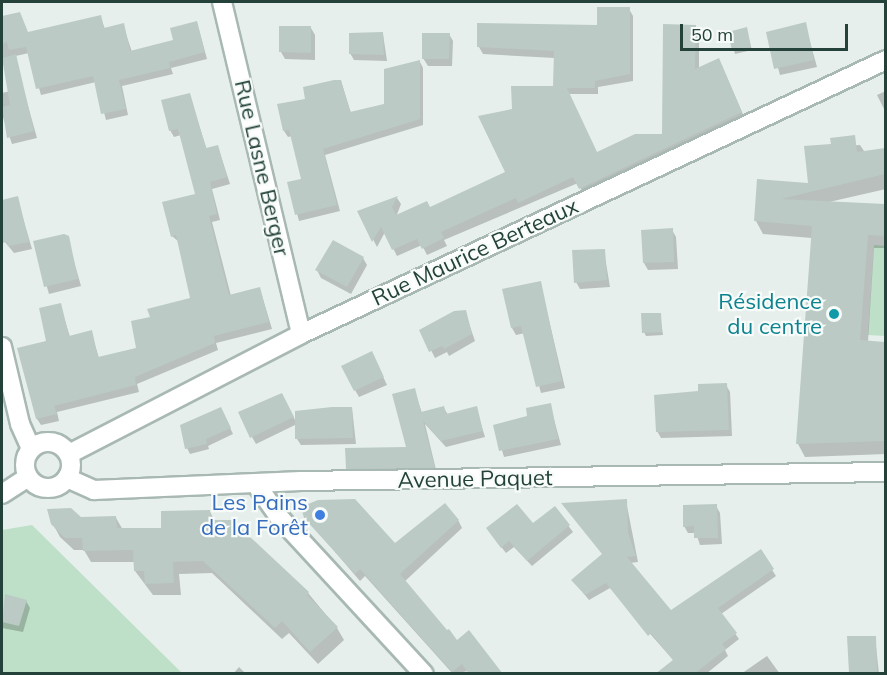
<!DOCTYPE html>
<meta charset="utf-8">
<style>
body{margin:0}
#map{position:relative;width:887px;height:675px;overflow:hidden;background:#e6efeb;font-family:Mulish,sans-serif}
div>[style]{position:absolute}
.green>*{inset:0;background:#bfe0c8}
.shadow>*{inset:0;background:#0003}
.building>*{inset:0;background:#bbcac4}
.roads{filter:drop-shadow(2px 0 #a8b8b2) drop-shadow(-2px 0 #a8b8b2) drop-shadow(0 2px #a8b8b2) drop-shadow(0 -2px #a8b8b2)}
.minor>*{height:18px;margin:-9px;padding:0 9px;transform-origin:9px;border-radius:9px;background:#fff}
.tertiary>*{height:18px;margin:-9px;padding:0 9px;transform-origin:9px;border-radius:9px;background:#fff}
.tertiary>.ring{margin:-9px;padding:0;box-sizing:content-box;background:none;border:18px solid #fff;border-radius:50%}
.dots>*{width:16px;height:16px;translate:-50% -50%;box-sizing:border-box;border:3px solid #f7fbf9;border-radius:50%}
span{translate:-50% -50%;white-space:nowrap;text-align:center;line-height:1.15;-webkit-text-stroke:4.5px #f7fbf9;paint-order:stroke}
.street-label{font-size:22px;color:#24423a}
.culture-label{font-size:22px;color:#0d838f}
.right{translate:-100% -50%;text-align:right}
.shop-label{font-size:22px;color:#366cbe}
.frame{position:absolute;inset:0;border:3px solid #24423a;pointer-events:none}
.scale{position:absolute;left:680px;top:24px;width:168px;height:27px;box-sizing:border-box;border:3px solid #24423a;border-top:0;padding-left:8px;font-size:18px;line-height:21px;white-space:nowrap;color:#24423a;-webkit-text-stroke:4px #f7fbf9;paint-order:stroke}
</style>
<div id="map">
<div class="green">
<i style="clip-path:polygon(874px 245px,885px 246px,885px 336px,868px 335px)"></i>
<i style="clip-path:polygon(32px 525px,182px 673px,2px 674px,2px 530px)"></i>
</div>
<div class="shadow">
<i style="clip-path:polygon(629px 9px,633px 16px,633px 81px,598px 87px,598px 94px,569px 94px,597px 153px,664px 136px,695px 26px,699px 33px,699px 69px,722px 66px,745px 119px,584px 195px,578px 183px,444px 240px,447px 246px,427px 255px,422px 245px,397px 256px,385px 232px,377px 247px,359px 212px,397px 198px,401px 204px,396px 217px,430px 209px,507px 172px,513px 110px,554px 87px,555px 58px,483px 54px,479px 47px,599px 26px)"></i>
<i style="clip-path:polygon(19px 14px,28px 34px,100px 16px,105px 29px,123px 25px,132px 52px,174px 42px,197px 23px,207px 59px,171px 68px,173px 74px,122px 86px,128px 115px,106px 120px,96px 82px,41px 95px,29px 53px,2px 59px,2px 18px)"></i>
<i style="clip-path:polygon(805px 24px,817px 67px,780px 75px,768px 33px)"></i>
<i style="clip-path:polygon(311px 28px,315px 35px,315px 60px,285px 59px,281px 52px)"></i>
<i style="clip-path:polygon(746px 29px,752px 50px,735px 54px,730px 33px)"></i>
<i style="clip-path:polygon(383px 34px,387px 61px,354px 60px,350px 53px)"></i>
<i style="clip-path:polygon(449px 34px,453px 41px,452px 66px,428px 66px,423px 58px)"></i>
<i style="clip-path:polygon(420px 62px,423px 68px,423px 125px,325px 155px,340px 211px,299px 221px,289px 183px,303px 180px,292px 136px,288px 137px,284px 131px,307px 100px,341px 81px,351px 113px,386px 105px)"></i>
<i style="clip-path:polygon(23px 88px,37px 138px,12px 144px,2px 114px,2px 93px)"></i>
<i style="clip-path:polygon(886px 91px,886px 113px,877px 95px)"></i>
<i style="clip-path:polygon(189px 95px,207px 150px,218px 147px,230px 184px,212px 189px,220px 220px,212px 222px,231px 296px,260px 289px,272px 329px,216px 343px,218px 350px,137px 384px,139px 392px,57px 412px,59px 421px,41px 425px,37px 419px,48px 342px,60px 304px,70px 337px,91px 332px,99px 358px,138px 349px,151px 318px,192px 299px,179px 242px,172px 236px,197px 195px,181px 135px,174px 137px,170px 130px)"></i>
<i style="clip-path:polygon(860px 145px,866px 154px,886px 152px,886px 189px,829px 202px,886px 206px,886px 248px,874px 248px,868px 342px,886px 344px,886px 454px,805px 457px,798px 444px,812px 238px,763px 234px,756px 221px,758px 180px,810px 184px,806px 148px)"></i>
<i style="clip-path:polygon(20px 208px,32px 249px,14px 253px,5px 242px,2px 212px)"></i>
<i style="clip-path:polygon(672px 230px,676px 237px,678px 269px,648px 270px,644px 263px,643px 231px)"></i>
<i style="clip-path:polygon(67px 237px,81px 286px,49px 294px,34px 242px)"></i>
<i style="clip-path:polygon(604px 251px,610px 287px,580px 289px,576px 282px)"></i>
<i style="clip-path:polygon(363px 258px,367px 265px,351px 294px,321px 278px,317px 270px)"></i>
<i style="clip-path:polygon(540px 282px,565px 388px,541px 393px,525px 333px,516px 335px,512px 328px)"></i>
<i style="clip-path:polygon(465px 312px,475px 341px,449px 356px,447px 352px,435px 358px,421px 330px)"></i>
<i style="clip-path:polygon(660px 314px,663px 335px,646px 336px,644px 332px)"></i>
<i style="clip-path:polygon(375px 360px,387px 385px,359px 397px,355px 390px)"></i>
<i style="clip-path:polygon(726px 385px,730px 392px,732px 436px,661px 438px,657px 431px,700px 393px)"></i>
<i style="clip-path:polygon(414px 389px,422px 413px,444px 408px,448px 415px,476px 408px,485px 437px,446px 447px,425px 424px,437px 474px,351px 475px,347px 469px,407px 449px)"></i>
<i style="clip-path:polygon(286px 402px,297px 424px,256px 444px,252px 437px)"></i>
<i style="clip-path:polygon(550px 405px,561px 445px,504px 457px,495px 426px,529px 418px)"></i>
<i style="clip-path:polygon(352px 408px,356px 444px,301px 445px,297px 439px)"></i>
<i style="clip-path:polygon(224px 415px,233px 434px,208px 446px,209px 449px,190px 454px,187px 448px)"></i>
<i style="clip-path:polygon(626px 501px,638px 562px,630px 563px,671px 612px,760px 551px,776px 576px,721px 614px,739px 639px,725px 650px,728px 656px,706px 674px,657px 674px,674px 661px,610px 588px,589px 600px,573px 580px,603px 555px)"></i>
<i style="clip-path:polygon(716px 506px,720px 513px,722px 544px,700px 545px,696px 533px,688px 533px,684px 526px)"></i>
<i style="clip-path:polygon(555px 508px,573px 532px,532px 566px,514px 547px,506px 553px,492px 535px,533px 525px)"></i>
<i style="clip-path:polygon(210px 512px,215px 521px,308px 593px,337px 628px,344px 640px,318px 664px,289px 633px,282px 639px,212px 573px,179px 574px,181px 595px,153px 595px,135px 571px,135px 562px,91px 562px,84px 550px,74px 550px,60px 537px,53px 524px,116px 518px,123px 530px,162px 529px)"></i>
<i style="clip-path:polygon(305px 517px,395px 545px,458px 520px,462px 528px,403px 583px,457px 642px,468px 671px,453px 674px,365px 576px,360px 581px)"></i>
<i style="clip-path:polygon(6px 596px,26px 601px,30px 608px,23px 632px,2px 628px)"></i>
<i style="clip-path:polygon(875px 637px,879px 674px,850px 674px,849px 638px)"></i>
<i style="clip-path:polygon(767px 656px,780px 674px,741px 674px)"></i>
<i style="clip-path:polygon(239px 667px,246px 674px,233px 674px)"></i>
</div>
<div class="building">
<i style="clip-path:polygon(597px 7px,630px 7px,630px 74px,595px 81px,595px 88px,567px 88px,597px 152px,635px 134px,662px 134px,663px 24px,696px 25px,695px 69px,719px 58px,742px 112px,579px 189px,573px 177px,518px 203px,516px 198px,441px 232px,444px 238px,422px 249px,417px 239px,392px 250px,381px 227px,372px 242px,357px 211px,398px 196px,392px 207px,396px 215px,427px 201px,430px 207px,505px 172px,478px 116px,512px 109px,511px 86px,553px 86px,554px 51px,477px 47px,477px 23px,597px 25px)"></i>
<i style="clip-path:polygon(20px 12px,28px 32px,101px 15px,104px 28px,124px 23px,130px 51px,173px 40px,170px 28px,197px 21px,205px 52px,169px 62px,170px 68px,119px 80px,126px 109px,101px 114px,93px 76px,36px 89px,26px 47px,9px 50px,7px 42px,2px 44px,2px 16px)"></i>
<i style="clip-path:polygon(806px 22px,814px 60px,774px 69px,766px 32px)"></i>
<i style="clip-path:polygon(279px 26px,311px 26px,311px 53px,279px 52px)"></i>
<i style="clip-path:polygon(747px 27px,751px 47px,732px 51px,728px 32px)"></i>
<i style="clip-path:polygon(383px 32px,384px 55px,349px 54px,349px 33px)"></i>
<i style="clip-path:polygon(422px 33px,450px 33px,449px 59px,422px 59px)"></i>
<i style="clip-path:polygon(16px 54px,34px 131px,7px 138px,2px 107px,10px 105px,2px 58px)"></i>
<i style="clip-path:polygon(420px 60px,420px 119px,323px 149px,337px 205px,295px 215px,287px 182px,301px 179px,289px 130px,283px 131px,277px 104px,305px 99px,303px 87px,334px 80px,341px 80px,350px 112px,384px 104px,384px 69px)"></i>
<i style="clip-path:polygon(190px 93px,206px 148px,218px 145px,227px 177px,210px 182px,217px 214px,209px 216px,229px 295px,260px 287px,269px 322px,214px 336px,215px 343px,135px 377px,136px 385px,54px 406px,57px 414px,36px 419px,17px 348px,46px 341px,39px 308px,61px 303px,69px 336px,92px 330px,98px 357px,136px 348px,131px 321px,150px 317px,147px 309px,190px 298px,176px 235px,171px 237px,162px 202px,195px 194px,178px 129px,169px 131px,161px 100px)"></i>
<i style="clip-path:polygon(855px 135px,857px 152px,885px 148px,885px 174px,781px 199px,885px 204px,885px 236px,868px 235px,860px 340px,885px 342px,885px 441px,796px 444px,812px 226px,754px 221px,757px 179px,808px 183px,804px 146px,831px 144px,830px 138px)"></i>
<i style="clip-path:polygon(18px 196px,29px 242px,8px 246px,7px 242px,2px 243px,2px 200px)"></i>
<i style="clip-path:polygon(673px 228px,674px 262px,643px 263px,641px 230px)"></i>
<i style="clip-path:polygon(64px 234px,69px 236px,78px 279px,44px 287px,33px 241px)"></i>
<i style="clip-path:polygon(333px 240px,364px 257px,347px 287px,315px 270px)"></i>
<i style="clip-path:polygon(605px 249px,607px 280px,574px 283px,572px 250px)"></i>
<i style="clip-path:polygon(541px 281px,562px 381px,536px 387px,521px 326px,511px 328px,502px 289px)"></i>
<i style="clip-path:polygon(466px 310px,472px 334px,444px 349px,442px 346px,429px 352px,419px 330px,454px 311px)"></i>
<i style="clip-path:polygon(641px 313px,661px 313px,662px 332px,642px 333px)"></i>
<i style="clip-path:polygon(372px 351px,384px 377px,354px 391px,341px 366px)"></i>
<i style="clip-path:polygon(727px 383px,729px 430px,656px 432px,654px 395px,698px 391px,698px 384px)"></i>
<i style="clip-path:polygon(415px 388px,421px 412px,444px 406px,446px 414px,477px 406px,483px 431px,441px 441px,423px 421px,435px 468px,346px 469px,345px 448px,406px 447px,392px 394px)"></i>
<i style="clip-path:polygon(282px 393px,294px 417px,250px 438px,238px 412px)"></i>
<i style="clip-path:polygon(551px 403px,558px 439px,499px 451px,493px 425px,527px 416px,526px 408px)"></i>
<i style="clip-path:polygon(221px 407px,231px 428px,206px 439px,207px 444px,185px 449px,180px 425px)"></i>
<i style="clip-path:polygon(332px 407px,352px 407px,353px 438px,295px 439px,295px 411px)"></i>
<i style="clip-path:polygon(355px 499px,395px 543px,445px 503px,459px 520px,400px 574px,447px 630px,449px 629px,457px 640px,469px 630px,503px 674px,469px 674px,462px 664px,452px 672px,360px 569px,355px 574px,304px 518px,301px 507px,318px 500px)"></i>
<i style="clip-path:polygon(627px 499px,628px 533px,636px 556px,627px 557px,671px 610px,761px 549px,774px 569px,718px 608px,737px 633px,722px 644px,726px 649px,694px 674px,655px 674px,673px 660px,651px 633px,648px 636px,606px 583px,585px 595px,571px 580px,602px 554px,561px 503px)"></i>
<i style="clip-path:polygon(517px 504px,533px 523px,555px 506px,570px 525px,527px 561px,509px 541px,501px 548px,486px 528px)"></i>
<i style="clip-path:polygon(717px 504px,718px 538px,694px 538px,694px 526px,683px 527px,683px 505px)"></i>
<i style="clip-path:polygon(71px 508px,81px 517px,116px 516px,117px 528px,161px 528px,161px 511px,210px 510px,211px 520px,232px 520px,309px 592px,307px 595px,338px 627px,310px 652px,282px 621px,275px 628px,203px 561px,173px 562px,174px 583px,145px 584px,144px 571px,134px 571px,133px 550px,83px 551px,82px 538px,65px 538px,51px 524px,47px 509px)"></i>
<i style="clip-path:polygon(5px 594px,27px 600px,19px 626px,2px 622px)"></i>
<i style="clip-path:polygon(847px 636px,876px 636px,877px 672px,849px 673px)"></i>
</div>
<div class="roads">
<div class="minor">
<i style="left:222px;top:2px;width:341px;rotate:76.6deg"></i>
<i style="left:2px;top:347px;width:79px;rotate:76.8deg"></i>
<i style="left:20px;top:424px;width:27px;rotate:66deg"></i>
<i style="left:69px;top:454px;width:261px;rotate:-27.3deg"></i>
<i style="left:301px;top:334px;width:646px;rotate:-25.1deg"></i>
</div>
<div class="tertiary">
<i class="ring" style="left:25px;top:442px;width:28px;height:28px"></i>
<i style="left:67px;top:478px;width:30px;rotate:24deg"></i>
<i style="left:94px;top:490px;width:207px;rotate:-2.5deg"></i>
<i style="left:301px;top:481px;width:585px;rotate:-0.88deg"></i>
<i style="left:256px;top:484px;width:39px;rotate:55deg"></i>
<i style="left:278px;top:516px;width:215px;rotate:47.3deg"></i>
<i style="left:2px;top:494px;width:31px;rotate:-33deg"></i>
</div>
</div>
<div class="dots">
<i style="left:834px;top:314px;background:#0f9aa8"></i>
<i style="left:320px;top:515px;background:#3f7fe0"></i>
</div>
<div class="street-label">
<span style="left:262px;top:168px;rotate:77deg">Rue Lasne Berger</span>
<span style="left:475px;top:252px;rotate:-25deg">Rue Maurice Berteaux</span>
<span style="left:475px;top:479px;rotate:-1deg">Avenue Paquet</span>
</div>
<div class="culture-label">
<span class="right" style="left:822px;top:314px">Résidence<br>du centre</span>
</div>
<div class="shop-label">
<span class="right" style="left:308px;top:515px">Les Pains<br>de la Forêt</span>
</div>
<div class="frame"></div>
<div class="scale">50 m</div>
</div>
